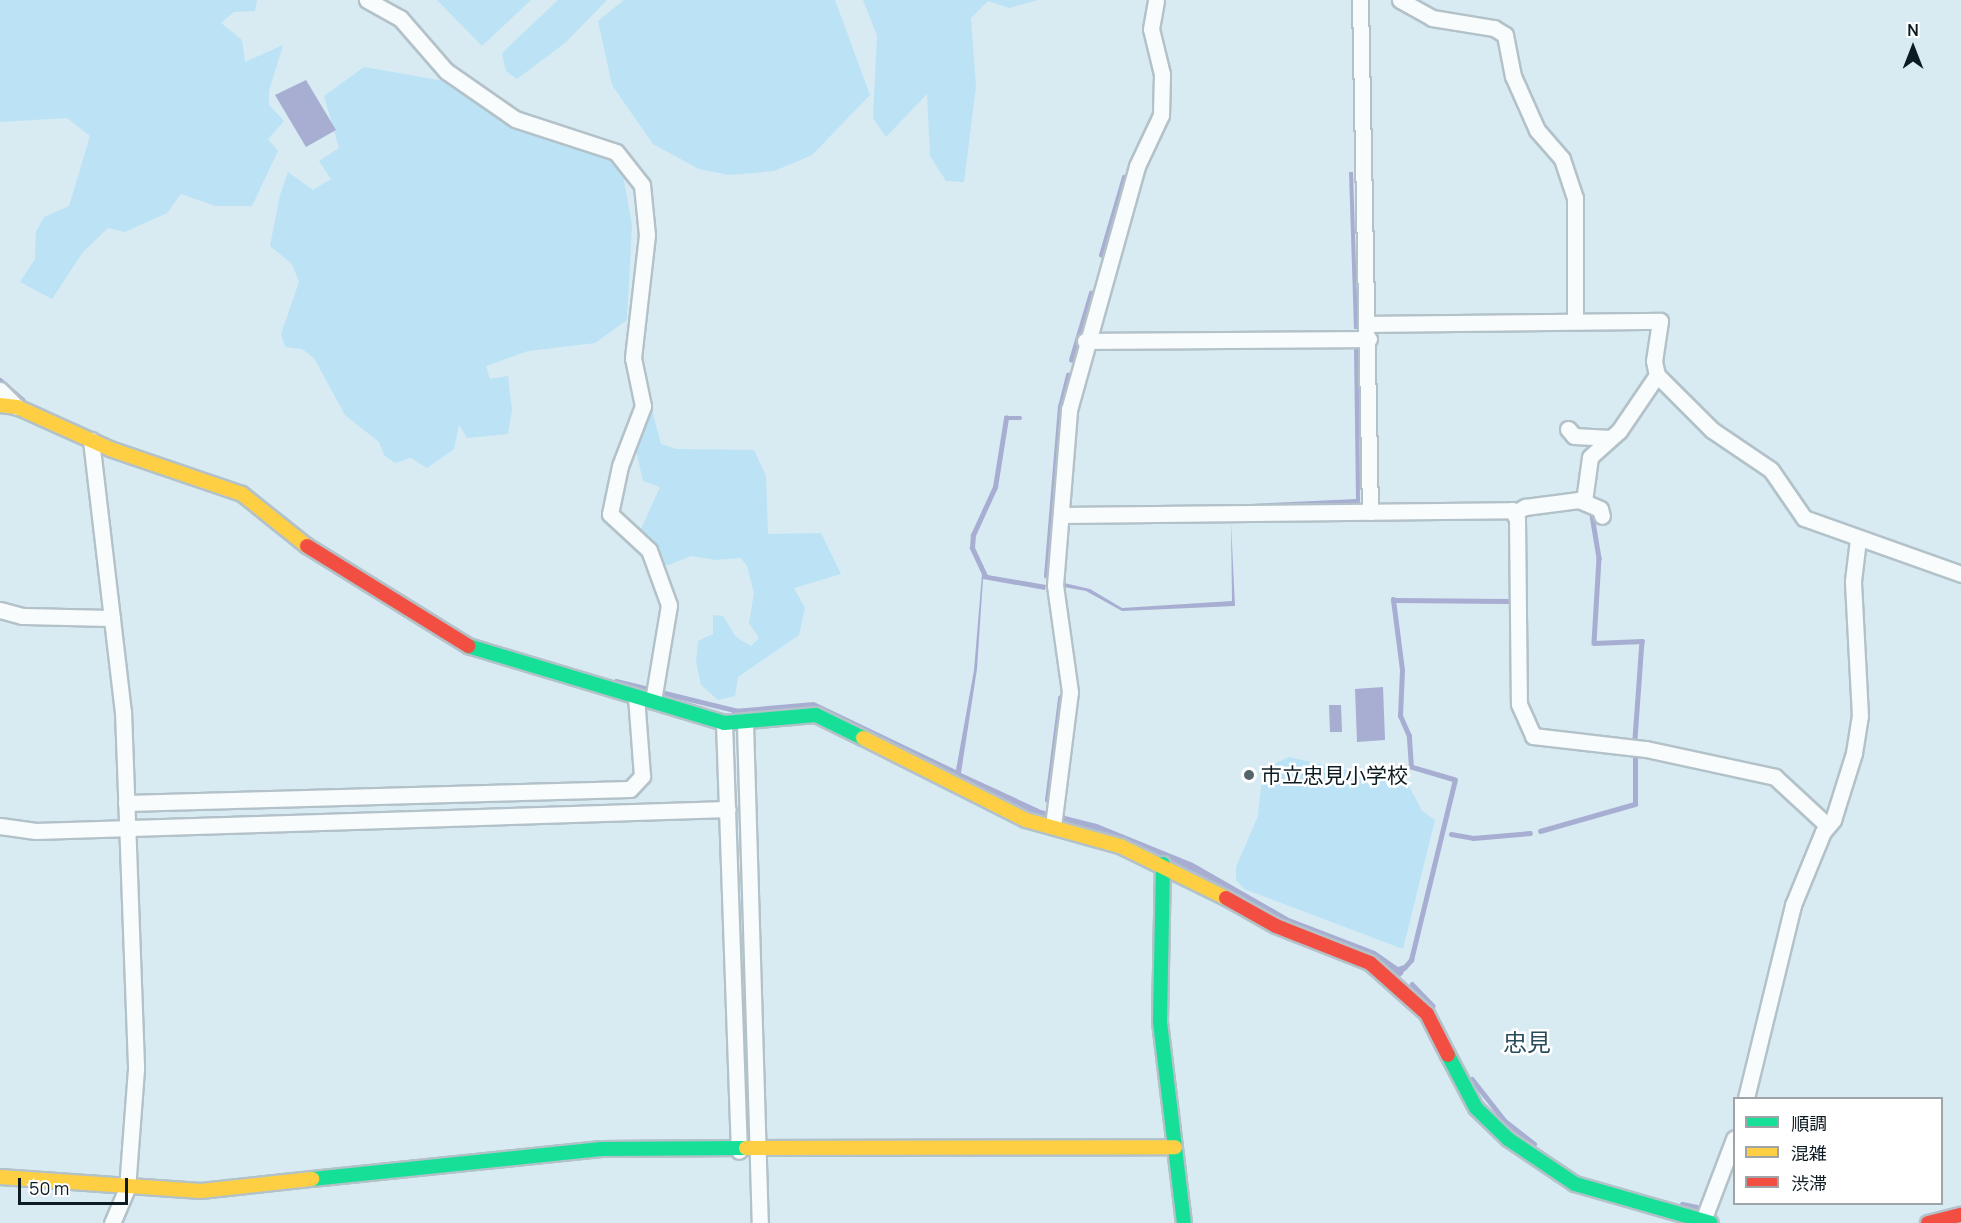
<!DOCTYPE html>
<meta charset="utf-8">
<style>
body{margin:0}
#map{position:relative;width:1961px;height:1223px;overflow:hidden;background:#d8eaf2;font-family:Manrope,"Noto Sans JP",sans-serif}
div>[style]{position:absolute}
.green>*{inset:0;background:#bbe3f5}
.water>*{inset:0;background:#a7aed2}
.stream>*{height:4.5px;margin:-2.25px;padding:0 2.25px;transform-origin:2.25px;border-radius:2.25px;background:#a7aed2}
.roads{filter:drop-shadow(2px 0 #b3c2c9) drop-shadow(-2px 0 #b3c2c9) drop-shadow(0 2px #b3c2c9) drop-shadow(0 -2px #b3c2c9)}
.street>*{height:15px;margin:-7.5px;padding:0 7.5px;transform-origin:7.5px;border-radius:7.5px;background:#f9fcfd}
.fast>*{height:14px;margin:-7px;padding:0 7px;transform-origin:7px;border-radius:7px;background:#16e098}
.slow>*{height:14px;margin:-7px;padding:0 7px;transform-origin:7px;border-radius:7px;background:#ffcf43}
.jam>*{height:14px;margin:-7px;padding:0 7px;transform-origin:7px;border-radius:7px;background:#f24e42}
.dots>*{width:16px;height:16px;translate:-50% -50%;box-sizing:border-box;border:3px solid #fff;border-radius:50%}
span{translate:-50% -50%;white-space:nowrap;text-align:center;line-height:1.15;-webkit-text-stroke:5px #fff;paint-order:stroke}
.poi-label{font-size:21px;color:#0d1c23}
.left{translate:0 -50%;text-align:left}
.quarter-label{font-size:24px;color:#294c5c}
.legend{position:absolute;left:1733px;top:1097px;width:210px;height:108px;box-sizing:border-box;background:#fff;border:2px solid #9ea4a7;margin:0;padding:8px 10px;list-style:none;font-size:18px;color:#0d1c23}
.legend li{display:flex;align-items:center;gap:12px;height:30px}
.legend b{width:30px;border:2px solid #9ea4a7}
.north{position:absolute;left:1883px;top:18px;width:60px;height:60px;-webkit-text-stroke:4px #fff;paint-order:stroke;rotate:0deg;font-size:16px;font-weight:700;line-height:24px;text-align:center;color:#0d1c23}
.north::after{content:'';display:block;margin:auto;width:21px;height:27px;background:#0d1c23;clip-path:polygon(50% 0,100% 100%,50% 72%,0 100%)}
.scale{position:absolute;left:18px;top:1178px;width:110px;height:27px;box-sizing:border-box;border:3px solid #0d1c23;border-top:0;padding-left:8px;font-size:18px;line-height:21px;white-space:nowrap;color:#0d1c23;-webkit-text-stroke:4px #fff;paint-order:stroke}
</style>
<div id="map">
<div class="green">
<i style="clip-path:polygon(0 0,257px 0,255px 11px,234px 12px,221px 23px,242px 40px,245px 62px,283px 45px,269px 91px,269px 105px,284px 121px,268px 139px,278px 151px,252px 206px,215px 206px,181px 194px,167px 213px,125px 232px,108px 228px,83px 252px,52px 299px,20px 282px,35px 259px,36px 232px,44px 217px,69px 206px,90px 136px,67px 118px,0 122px)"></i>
<i style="clip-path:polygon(437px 0,531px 0,482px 46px)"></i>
<i style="clip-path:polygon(558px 0,607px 0,565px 43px,517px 79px,506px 71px,502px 53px)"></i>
<i style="clip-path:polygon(624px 0,835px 0,870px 95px,812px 155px,774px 171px,729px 175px,699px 169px,653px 144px,612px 85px,598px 21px)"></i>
<i style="clip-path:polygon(863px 0,1038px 0,1009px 8px,988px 1px,971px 18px,976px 87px,964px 182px,946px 181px,930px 156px,927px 94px,886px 137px,873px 118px,877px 35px)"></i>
<i style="clip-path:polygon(364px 67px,450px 82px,577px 133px,621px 164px,632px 225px,627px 320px,595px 343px,528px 351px,486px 366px,490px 379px,508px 376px,512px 410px,508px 434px,467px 438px,459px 425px,454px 449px,427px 468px,411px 458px,395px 463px,384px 455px,379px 442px,345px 415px,314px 358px,302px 349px,285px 347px,281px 334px,299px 282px,292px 264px,270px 246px,280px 195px,288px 172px,313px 190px,331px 179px,319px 161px,339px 148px,324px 96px)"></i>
<i style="clip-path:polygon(652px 410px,661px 444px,676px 449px,754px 450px,766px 476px,768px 534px,821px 533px,841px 574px,794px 588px,805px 608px,799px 635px,738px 677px,735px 696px,718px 700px,701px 685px,696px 662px,698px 641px,713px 634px,713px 615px,723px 616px,736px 637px,751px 646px,759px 638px,749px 623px,754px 593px,747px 566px,741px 558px,716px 560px,691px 556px,669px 565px,647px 562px,639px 547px,641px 529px,660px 487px,643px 481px,634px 441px,636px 426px)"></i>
<i style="clip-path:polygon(1289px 757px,1408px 784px,1422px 811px,1435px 820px,1403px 949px,1244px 889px,1236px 880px,1236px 867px,1258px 816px,1263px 769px)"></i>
</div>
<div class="water">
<i style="clip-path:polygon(306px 80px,336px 130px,306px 147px,275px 95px)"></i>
<i style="clip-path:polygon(1349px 172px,1353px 172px,1358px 329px,1354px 329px)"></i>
<i style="clip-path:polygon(1359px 348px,1360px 503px,1230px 505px,1356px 499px,1354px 349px)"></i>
<i style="clip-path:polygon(1231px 523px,1235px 606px,1122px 611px,1086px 591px,1064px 587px,1064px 583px,1090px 589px,1122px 608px,1232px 601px)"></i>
<i style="clip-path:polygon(982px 574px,1046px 585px,1045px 590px,983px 579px,977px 669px,961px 773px,1041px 810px,1097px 824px,1193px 863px,1289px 918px,1375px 951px,1398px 967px,1407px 964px,1403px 974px,1400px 977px,1038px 817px,842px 719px,731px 714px,734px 709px,814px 702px,956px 770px,974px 670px)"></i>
<i style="clip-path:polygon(1383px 687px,1385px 740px,1357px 742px,1355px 689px)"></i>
<i style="clip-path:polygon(1329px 705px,1341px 705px,1342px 732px,1330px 732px)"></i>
</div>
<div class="stream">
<i style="left:1101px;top:255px;width:81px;rotate:-73.6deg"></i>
<i style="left:1071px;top:360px;width:70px;rotate:-73.4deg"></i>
<i style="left:0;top:380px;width:30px;rotate:41deg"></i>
<i style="left:1591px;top:509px;width:50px;rotate:80.7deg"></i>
<i style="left:1599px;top:558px;width:85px;rotate:93.4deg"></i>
<i style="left:1594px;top:643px;width:48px;rotate:-2.4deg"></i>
<i style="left:1642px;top:641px;width:98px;rotate:94.1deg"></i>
<i style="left:985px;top:576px;width:31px;rotate:-115deg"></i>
<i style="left:972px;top:548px;width:13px;rotate:-86deg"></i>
<i style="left:973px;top:535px;width:53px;rotate:-65.4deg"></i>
<i style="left:995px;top:487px;width:70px;rotate:-80.9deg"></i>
<i style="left:1006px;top:418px;width:14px"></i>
<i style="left:1046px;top:576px;width:170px;rotate:-85.3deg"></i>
<i style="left:1060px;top:407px;width:33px;rotate:-76deg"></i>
<i style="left:616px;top:681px;width:126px;rotate:13.8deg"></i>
<i style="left:1047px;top:800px;width:103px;rotate:-82.7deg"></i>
<i style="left:1540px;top:831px;width:99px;rotate:-15.9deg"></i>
<i style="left:1635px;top:804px;width:51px;rotate:-90deg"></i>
<i style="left:1451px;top:834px;width:22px;rotate:10deg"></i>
<i style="left:1473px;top:838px;width:57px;rotate:-5deg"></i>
<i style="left:1404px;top:968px;width:11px;rotate:-49deg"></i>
<i style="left:1411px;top:960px;width:185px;rotate:-76.3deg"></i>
<i style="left:1455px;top:780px;width:46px;rotate:-163.5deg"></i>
<i style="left:1411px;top:767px;width:31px;rotate:-94deg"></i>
<i style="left:1409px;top:736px;width:22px;rotate:-114deg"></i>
<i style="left:1400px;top:716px;width:46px;rotate:-87.5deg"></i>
<i style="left:1402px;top:670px;width:71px;rotate:-97.3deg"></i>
<i style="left:1393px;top:600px;width:116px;rotate:0.5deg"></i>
<i style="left:1412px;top:984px;width:30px;rotate:46deg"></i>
<i style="left:1472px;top:1079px;width:53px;rotate:51.8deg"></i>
<i style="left:1505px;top:1121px;width:37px;rotate:38deg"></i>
<i style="left:1682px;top:1204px;width:15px;rotate:11deg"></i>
</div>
<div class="roads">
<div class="street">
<i style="left:367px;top:0;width:38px;rotate:29deg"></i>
<i style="left:400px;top:18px;width:70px;rotate:49deg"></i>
<i style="left:446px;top:71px;width:84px;rotate:34.8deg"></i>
<i style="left:515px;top:119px;width:106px;rotate:18.1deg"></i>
<i style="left:616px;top:152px;width:42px;rotate:51.8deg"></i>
<i style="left:642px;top:185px;width:50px;rotate:84.3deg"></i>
<i style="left:647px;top:235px;width:124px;rotate:96.5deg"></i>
<i style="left:633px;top:358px;width:49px;rotate:78.2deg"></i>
<i style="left:643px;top:406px;width:64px;rotate:111deg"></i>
<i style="left:620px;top:466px;width:49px;rotate:101.8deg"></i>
<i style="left:610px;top:514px;width:53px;rotate:42.7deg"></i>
<i style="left:649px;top:550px;width:59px;rotate:70deg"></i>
<i style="left:669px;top:605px;width:97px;rotate:99.5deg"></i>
<i style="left:1360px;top:0;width:512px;rotate:88.88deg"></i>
<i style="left:1400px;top:0;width:37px;rotate:29deg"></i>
<i style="left:1432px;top:18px;width:63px;rotate:9.2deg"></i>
<i style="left:1494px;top:28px;width:13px;rotate:32deg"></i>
<i style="left:1505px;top:35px;width:42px;rotate:79deg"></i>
<i style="left:1513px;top:76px;width:59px;rotate:66deg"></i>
<i style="left:1537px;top:130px;width:38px;rotate:49deg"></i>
<i style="left:1562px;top:159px;width:41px;rotate:71.6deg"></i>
<i style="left:1575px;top:198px;width:123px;rotate:90deg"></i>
<i style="left:1369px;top:324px;width:291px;rotate:-0.6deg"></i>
<i style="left:1660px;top:321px;width:40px;rotate:98.5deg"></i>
<i style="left:1654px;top:361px;width:14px;rotate:78deg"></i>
<i style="left:1657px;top:375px;width:78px;rotate:45deg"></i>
<i style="left:1712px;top:430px;width:71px;rotate:34.1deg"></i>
<i style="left:1771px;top:470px;width:58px;rotate:55.5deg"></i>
<i style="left:1804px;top:518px;width:167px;rotate:19.6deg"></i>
<i style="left:1085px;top:341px;width:284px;rotate:-0.4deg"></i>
<i style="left:0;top:390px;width:24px;rotate:45deg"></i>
<i style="left:1568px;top:429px;width:9px;rotate:49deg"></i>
<i style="left:1574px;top:436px;width:36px;rotate:3deg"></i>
<i style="left:91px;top:440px;width:273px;rotate:83.3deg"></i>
<i style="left:123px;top:711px;width:358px;rotate:87.9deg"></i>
<i style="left:136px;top:1069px;width:119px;rotate:94.3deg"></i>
<i style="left:127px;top:1188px;width:38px;rotate:113deg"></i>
<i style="left:1584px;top:501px;width:44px;rotate:-82.2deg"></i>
<i style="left:1590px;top:457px;width:39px;rotate:-42deg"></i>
<i style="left:1619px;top:431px;width:68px;rotate:-55.8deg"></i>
<i style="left:1514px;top:513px;width:13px;rotate:-29deg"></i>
<i style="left:1525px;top:507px;width:54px;rotate:-7.4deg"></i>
<i style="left:1579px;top:500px;width:23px;rotate:23deg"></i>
<i style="left:1600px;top:509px;width:7px;rotate:74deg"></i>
<i style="left:1061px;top:515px;width:451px;rotate:-0.6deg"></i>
<i style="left:1512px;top:510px;width:10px;rotate:61deg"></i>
<i style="left:1517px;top:519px;width:185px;rotate:89.4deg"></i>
<i style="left:1519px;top:704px;width:35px;rotate:66deg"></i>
<i style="left:1533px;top:736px;width:114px;rotate:6.6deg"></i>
<i style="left:1646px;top:749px;width:132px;rotate:12.2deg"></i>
<i style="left:1775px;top:777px;width:72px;rotate:42.8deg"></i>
<i style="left:0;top:610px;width:23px;rotate:15deg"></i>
<i style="left:22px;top:616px;width:90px;rotate:1.3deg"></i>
<i style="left:724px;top:723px;width:428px;rotate:88deg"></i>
<i style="left:745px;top:724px;width:499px;rotate:88.3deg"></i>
<i style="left:126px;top:803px;width:504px;rotate:-1.59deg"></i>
<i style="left:630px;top:789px;width:18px;rotate:-47deg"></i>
<i style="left:642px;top:776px;width:79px;rotate:-94.3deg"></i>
<i style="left:0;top:826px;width:36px;rotate:8deg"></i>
<i style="left:36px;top:831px;width:692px;rotate:-1.82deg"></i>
<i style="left:1053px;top:826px;width:135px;rotate:-82.8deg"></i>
<i style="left:1070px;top:692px;width:108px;rotate:-98deg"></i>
<i style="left:1055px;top:585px;width:176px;rotate:-85.4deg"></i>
<i style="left:1069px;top:410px;width:253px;rotate:-74.4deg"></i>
<i style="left:1137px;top:166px;width:56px;rotate:-64.8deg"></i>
<i style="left:1161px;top:115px;width:41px;rotate:-88.6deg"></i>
<i style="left:1162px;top:74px;width:46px;rotate:-103.7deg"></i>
<i style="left:1151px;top:29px;width:29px;rotate:-80deg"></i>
<i style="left:1746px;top:1098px;width:199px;rotate:-76.3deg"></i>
<i style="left:1793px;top:905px;width:79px;rotate:-67.7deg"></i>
<i style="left:1823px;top:832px;width:16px;rotate:-50deg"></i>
<i style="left:1833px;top:820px;width:70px;rotate:-72.6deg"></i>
<i style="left:1854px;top:753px;width:37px;rotate:-81deg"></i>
<i style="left:1860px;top:716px;width:135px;rotate:-93deg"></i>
<i style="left:1853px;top:581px;width:42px;rotate:-83.2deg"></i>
<i style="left:1704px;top:1218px;width:85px;rotate:-69.2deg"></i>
</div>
<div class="fast">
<i style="left:468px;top:646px;width:267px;rotate:16.7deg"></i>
<i style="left:724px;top:723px;width:92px;rotate:-5deg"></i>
<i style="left:816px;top:715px;width:52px;rotate:26.1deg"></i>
<i style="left:1163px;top:864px;width:158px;rotate:91.1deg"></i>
<i style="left:1160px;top:1022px;width:202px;rotate:83.2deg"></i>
<i style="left:1448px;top:1055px;width:60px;rotate:62.2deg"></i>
<i style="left:1476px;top:1108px;width:45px;rotate:44.1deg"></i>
<i style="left:1508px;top:1139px;width:81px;rotate:33.9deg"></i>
<i style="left:1575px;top:1184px;width:141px;rotate:16deg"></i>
<i style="left:312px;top:1179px;width:291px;rotate:-5.9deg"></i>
<i style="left:601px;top:1149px;width:145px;rotate:-0.4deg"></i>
</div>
<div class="slow">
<i style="left:0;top:405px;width:17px;rotate:7deg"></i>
<i style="left:17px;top:407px;width:102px;rotate:24.3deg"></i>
<i style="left:110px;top:449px;width:139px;rotate:18.8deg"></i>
<i style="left:242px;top:494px;width:83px;rotate:38.7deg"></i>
<i style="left:863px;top:738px;width:182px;rotate:26.7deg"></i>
<i style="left:1026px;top:820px;width:98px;rotate:15.5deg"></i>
<i style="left:1120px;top:846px;width:118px;rotate:26.1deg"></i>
<i style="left:746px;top:1148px;width:429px;rotate:-0.1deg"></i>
<i style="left:0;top:1177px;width:201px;rotate:4deg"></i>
<i style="left:201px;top:1191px;width:112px;rotate:-6.2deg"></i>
</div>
<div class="jam">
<i style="left:307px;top:546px;width:190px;rotate:31.8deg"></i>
<i style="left:1226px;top:898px;width:57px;rotate:29.2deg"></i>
<i style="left:1276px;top:926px;width:101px;rotate:21.5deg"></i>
<i style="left:1370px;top:963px;width:76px;rotate:41.8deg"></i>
<i style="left:1427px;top:1014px;width:46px;rotate:62.9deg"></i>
<i style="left:1928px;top:1223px;width:34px;rotate:-14deg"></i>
</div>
</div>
<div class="dots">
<i style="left:1249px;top:775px;background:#54646b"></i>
</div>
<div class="poi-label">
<span class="left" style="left:1261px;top:775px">市立忠見小学校</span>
</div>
<div class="quarter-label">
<span style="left:1527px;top:1042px">忠見</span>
</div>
<ul class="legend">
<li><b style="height:8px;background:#16e098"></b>順調</li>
<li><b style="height:8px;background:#ffcf43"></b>混雑</li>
<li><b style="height:8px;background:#f24e42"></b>渋滞</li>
</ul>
<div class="north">N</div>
<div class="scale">50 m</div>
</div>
